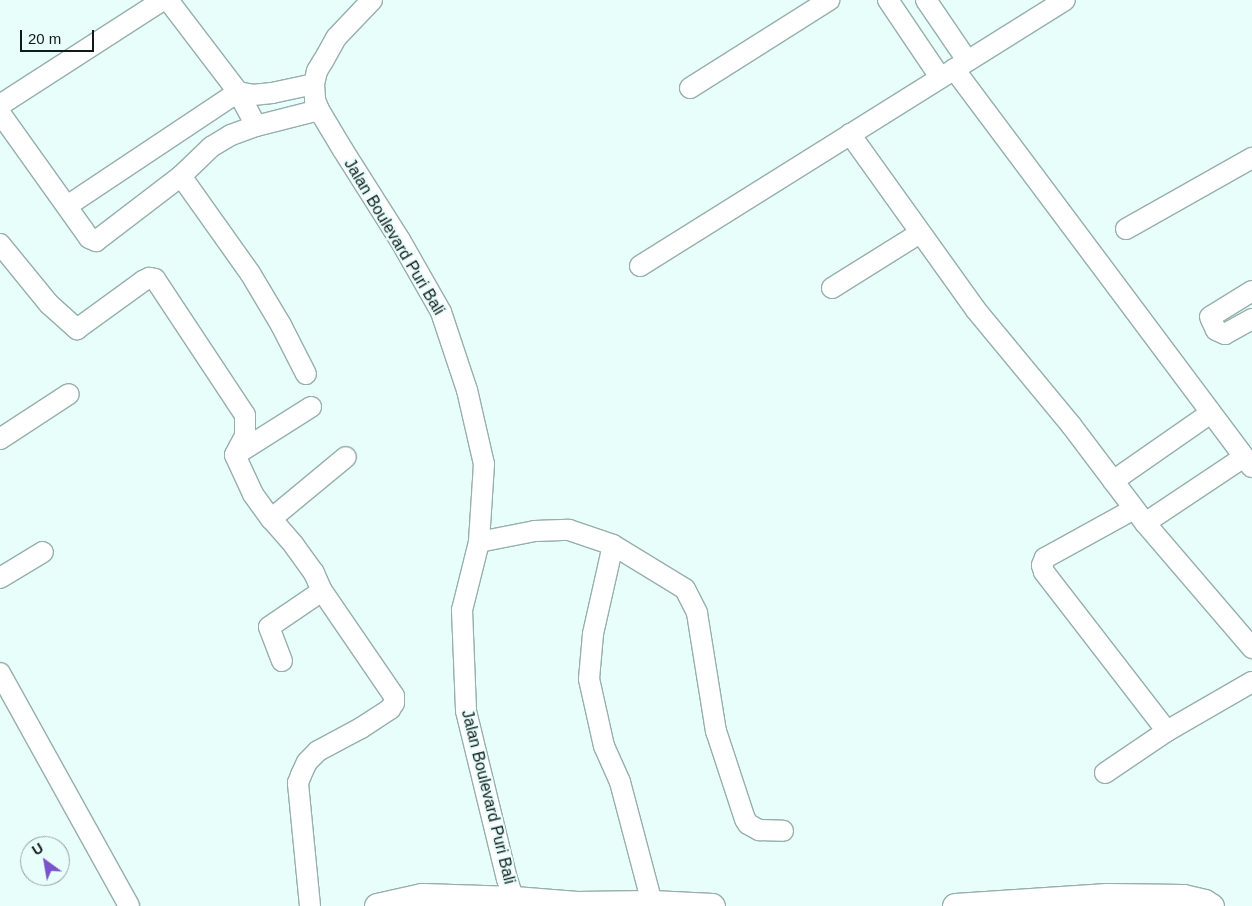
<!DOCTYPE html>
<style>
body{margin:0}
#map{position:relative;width:1252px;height:906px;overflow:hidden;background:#e8fefb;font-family:Arial,sans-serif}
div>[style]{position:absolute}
.roads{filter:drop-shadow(1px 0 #96afac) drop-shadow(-1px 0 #96afac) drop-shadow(0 1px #96afac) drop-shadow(0 -1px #96afac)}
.minor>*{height:20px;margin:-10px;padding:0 10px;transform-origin:10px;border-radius:10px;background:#fff}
.tertiary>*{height:25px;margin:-12.5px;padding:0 12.5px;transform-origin:12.5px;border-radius:12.5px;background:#fff}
span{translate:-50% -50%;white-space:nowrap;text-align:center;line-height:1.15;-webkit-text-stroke:4px #e8fefb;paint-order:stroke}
.street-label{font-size:16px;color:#111a19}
.north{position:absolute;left:20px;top:836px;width:50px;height:50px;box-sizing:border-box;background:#e8fefb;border:1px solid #92a3a1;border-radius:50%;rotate:328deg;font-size:14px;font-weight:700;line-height:20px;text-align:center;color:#111a19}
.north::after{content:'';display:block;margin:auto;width:18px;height:22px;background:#7a52cb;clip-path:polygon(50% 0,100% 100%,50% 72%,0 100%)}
.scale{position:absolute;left:20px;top:30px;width:74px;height:22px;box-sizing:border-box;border:2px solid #111a19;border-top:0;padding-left:6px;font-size:15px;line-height:18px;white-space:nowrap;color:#111a19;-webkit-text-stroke:4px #e8fefb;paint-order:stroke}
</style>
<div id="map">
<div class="roads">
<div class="minor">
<i style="left:168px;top:0;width:116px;rotate:52.7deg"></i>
<i style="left:238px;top:92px;width:15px;rotate:11deg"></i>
<i style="left:253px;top:95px;width:19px;rotate:-6deg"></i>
<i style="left:272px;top:93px;width:43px;rotate:-12.1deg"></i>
<i style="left:372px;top:0;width:52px;rotate:133.5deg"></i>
<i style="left:336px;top:38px;width:26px;rotate:119deg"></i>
<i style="left:323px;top:61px;width:12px;rotate:121deg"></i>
<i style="left:317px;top:71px;width:13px;rotate:103deg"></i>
<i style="left:314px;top:84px;width:16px;rotate:86deg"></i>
<i style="left:315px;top:100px;width:11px;rotate:68deg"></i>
<i style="left:319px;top:110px;width:47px;rotate:59deg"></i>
<i style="left:343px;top:150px;width:107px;rotate:57.7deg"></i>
<i style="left:400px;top:240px;width:83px;rotate:60.3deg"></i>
<i style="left:441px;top:312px;width:82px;rotate:71.6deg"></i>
<i style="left:467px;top:390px;width:76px;rotate:77.1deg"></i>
<i style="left:484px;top:464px;width:78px;rotate:93.7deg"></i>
<i style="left:479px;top:542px;width:70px;rotate:104deg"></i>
<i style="left:462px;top:610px;width:101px;rotate:87.7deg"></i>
<i style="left:466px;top:711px;width:173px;rotate:76.3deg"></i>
<i style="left:507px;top:879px;width:28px;rotate:72deg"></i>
<i style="left:888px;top:0;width:93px;rotate:56deg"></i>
<i style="left:926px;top:0;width:73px;rotate:55.7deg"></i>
<i style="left:954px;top:69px;width:497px;rotate:53.2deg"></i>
<i style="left:690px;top:88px;width:165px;rotate:-32.3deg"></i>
<i style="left:0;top:105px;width:194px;rotate:-32.8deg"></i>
<i style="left:0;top:113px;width:153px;rotate:54.5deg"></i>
<i style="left:89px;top:238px;width:8px;rotate:23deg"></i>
<i style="left:96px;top:241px;width:107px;rotate:-37.4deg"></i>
<i style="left:181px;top:176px;width:42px;rotate:-44deg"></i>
<i style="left:211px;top:147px;width:23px;rotate:-31deg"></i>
<i style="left:231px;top:135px;width:27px;rotate:-20deg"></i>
<i style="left:256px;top:126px;width:65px;rotate:-14.3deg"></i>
<i style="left:850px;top:134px;width:216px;rotate:54.4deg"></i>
<i style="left:976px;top:310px;width:149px;rotate:50.4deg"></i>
<i style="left:1071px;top:425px;width:123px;rotate:52.9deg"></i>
<i style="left:1145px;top:523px;width:165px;rotate:49.4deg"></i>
<i style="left:181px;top:176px;width:119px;rotate:54.6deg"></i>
<i style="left:250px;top:273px;width:61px;rotate:59.2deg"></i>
<i style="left:281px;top:325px;width:55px;rotate:63deg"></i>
<i style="left:67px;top:206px;width:206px;rotate:-33.7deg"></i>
<i style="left:238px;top:92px;width:38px;rotate:62deg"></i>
<i style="left:1126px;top:229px;width:145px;rotate:-29.4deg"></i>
<i style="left:0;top:244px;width:77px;rotate:50.8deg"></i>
<i style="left:49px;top:304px;width:38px;rotate:42deg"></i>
<i style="left:77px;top:329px;width:82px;rotate:-36deg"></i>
<i style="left:143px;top:281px;width:7px;rotate:-27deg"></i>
<i style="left:149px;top:278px;width:6px;rotate:9deg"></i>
<i style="left:155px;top:279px;width:163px;rotate:56.5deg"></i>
<i style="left:245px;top:415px;width:21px;rotate:90deg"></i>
<i style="left:245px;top:436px;width:21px;rotate:118deg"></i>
<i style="left:640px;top:266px;width:501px;rotate:-32.04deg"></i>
<i style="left:832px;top:288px;width:104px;rotate:-32deg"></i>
<i style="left:1252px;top:291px;width:49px;rotate:148.2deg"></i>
<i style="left:1210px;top:317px;width:14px;rotate:65deg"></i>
<i style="left:1216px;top:330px;width:10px;rotate:24deg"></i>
<i style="left:1225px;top:334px;width:31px;rotate:-29deg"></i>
<i style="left:0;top:439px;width:82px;rotate:-33.1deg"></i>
<i style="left:1113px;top:481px;width:119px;rotate:-34.8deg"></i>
<i style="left:1134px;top:509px;width:102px;rotate:151.2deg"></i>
<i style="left:1045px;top:558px;width:8px;rotate:113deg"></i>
<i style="left:1042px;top:565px;width:7px;rotate:74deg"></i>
<i style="left:1044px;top:572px;width:201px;rotate:52.3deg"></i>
<i style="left:271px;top:519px;width:97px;rotate:-39.6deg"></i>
<i style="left:1145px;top:523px;width:119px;rotate:-33.7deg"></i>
<i style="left:479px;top:542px;width:57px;rotate:-11.1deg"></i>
<i style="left:535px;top:531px;width:34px;rotate:-2deg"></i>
<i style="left:569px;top:530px;width:46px;rotate:18.8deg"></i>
<i style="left:613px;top:545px;width:84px;rotate:31.4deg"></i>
<i style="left:685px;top:589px;width:27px;rotate:63deg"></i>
<i style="left:697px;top:613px;width:120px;rotate:80.9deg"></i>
<i style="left:716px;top:731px;width:93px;rotate:71.8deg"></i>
<i style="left:745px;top:819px;width:6px;rotate:59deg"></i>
<i style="left:748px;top:824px;width:13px;rotate:29deg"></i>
<i style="left:759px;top:830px;width:24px;rotate:2deg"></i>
<i style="left:613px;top:545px;width:91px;rotate:102.7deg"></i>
<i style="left:593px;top:634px;width:45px;rotate:95.1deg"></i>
<i style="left:589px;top:679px;width:69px;rotate:77.4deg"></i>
<i style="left:604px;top:746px;width:39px;rotate:66deg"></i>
<i style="left:620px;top:782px;width:125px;rotate:75.2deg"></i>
<i style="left:0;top:578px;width:50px;rotate:-31.2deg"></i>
<i style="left:282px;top:661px;width:36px;rotate:-111deg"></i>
<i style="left:269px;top:627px;width:64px;rotate:-34.2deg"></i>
<i style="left:0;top:673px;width:266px;rotate:61deg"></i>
<i style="left:1105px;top:773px;width:75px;rotate:-34.1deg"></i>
<i style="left:1167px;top:731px;width:98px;rotate:-30deg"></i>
<i style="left:310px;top:906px;width:124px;rotate:-95.6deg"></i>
<i style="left:298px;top:783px;width:9px;rotate:-69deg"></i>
<i style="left:301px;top:775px;width:14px;rotate:-65deg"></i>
<i style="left:307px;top:762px;width:16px;rotate:-45deg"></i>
<i style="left:318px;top:751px;width:49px;rotate:-28.1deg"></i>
<i style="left:361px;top:728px;width:35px;rotate:-33deg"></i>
<i style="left:390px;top:709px;width:7px;rotate:-56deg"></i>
<i style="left:394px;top:703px;width:7px;rotate:-90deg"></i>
<i style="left:394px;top:696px;width:127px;rotate:-124.4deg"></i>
<i style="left:322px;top:591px;width:20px;rotate:-114deg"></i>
<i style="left:314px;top:573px;width:34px;rotate:-126deg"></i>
<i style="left:294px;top:545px;width:35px;rotate:-131deg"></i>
<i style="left:271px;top:519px;width:31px;rotate:-126deg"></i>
<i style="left:253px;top:494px;width:43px;rotate:-114.8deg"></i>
<i style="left:235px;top:455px;width:90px;rotate:-32.3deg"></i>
</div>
<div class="tertiary">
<i style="left:377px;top:906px;width:46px;rotate:-12.5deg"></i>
<i style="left:422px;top:896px;width:92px;rotate:1.9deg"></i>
<i style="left:514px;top:899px;width:63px;rotate:4.5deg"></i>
<i style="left:577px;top:904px;width:75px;rotate:-0.8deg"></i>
<i style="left:652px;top:903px;width:60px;rotate:2.9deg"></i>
<i style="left:955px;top:906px;width:152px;rotate:-3.8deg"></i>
<i style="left:1107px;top:896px;width:76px;rotate:0.8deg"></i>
<i style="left:1183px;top:897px;width:22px;rotate:13deg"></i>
<i style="left:1204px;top:902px;width:8px;rotate:30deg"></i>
</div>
</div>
<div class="street-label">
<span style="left:394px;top:237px;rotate:59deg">Jalan Boulevard Puri Bali</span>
<span style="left:488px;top:797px;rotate:76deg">Jalan Boulevard Puri Bali</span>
</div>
<div class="north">U</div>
<div class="scale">20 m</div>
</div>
